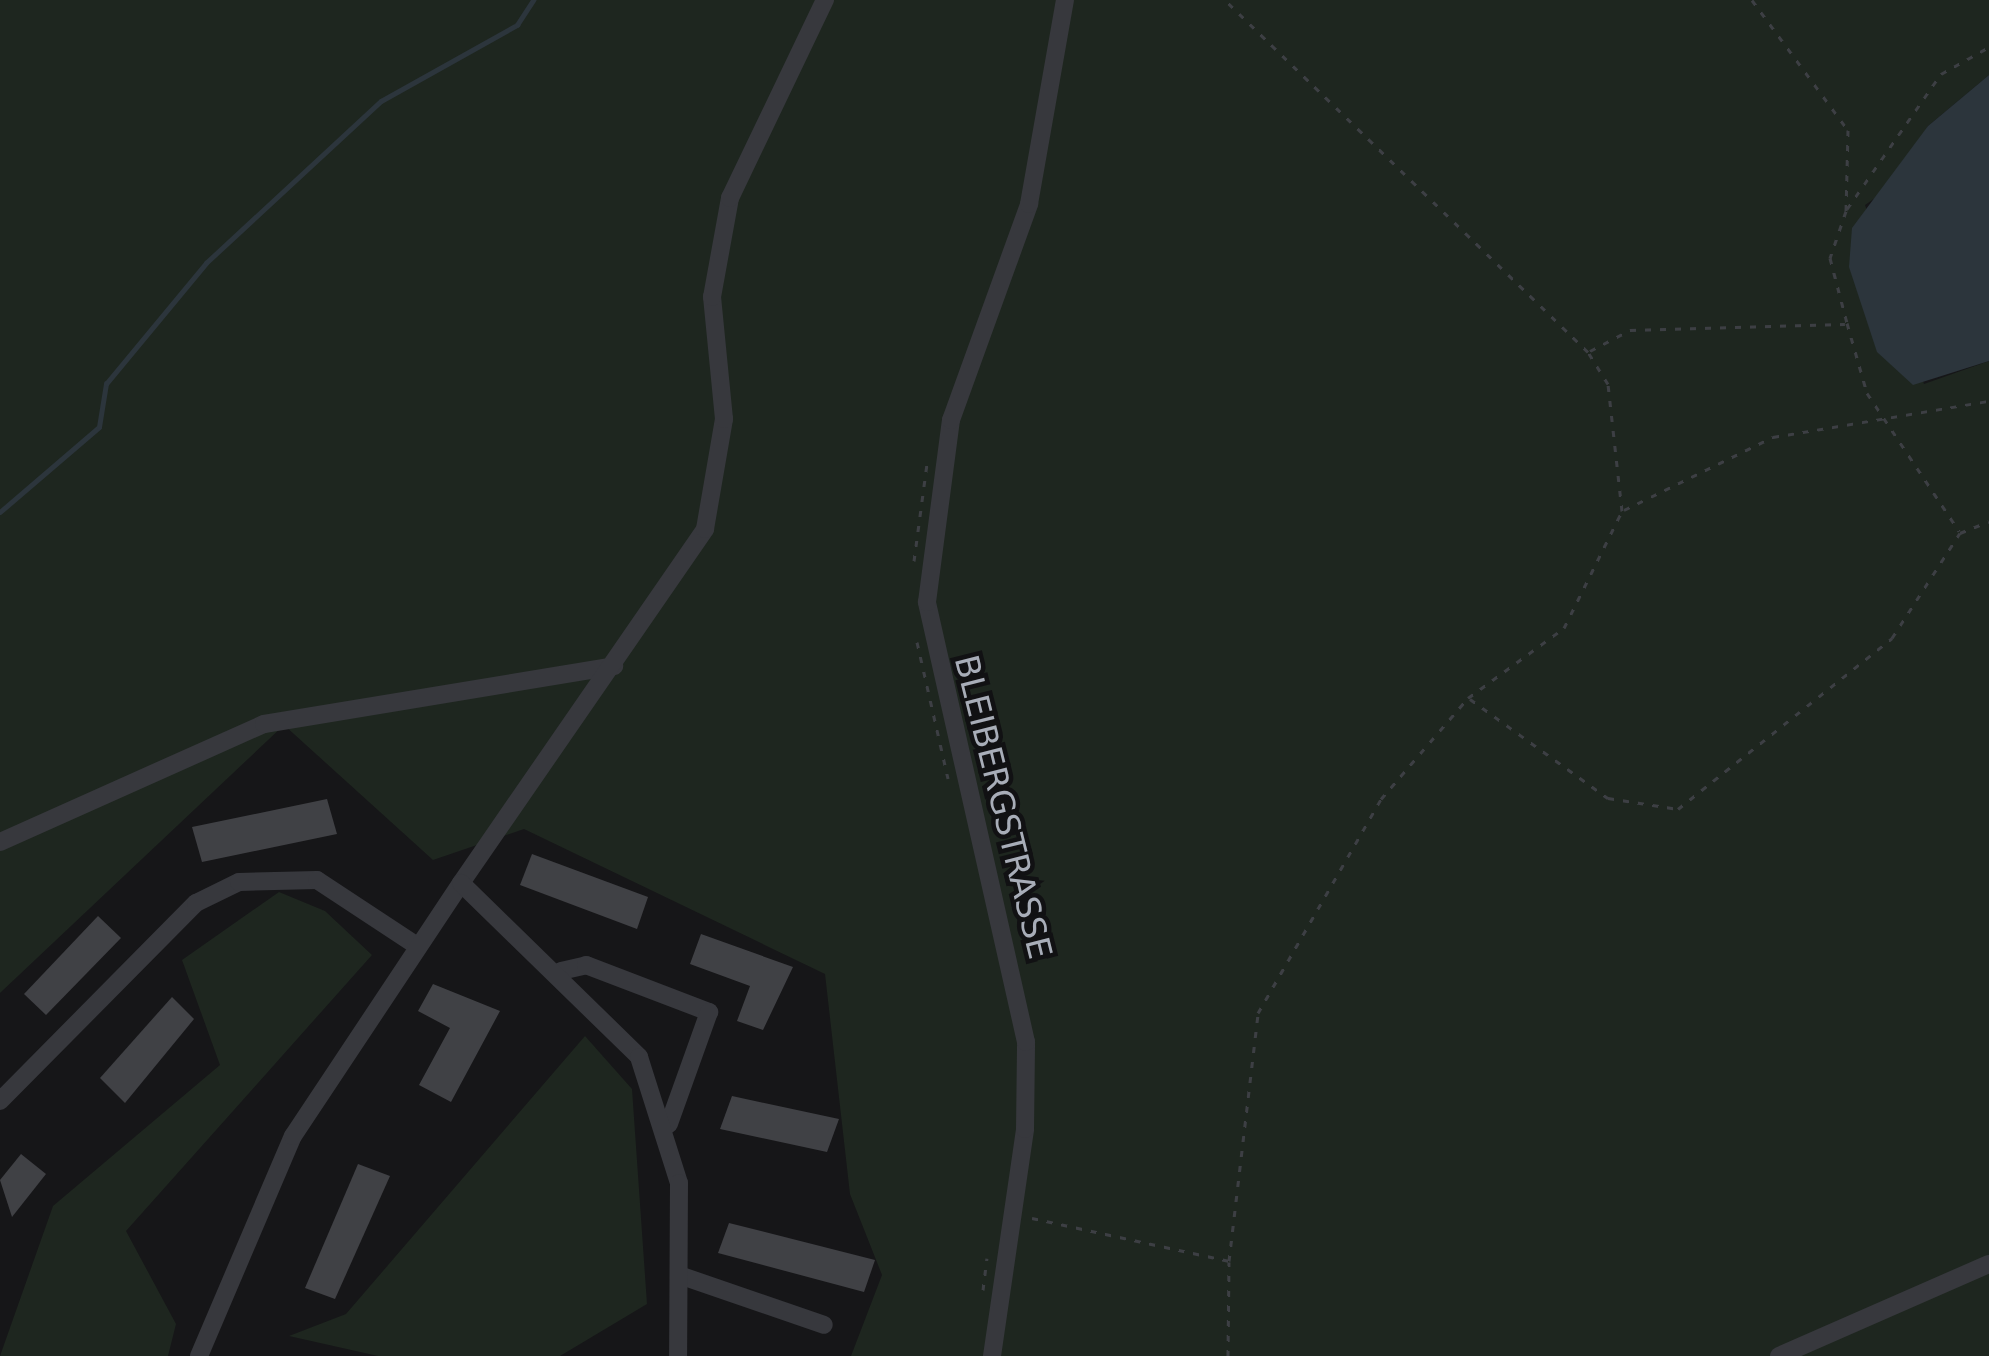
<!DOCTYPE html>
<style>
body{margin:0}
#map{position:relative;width:1989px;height:1356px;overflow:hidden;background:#161618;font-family:"DejaVu Sans",sans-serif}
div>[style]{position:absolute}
.green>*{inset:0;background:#1e261f}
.water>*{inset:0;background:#2c353c}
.stream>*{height:4.5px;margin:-2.25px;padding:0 2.25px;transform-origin:2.25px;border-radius:2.25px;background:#2c353c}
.building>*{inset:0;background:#404145}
.path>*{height:3px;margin-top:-1.5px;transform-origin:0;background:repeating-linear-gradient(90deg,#3d3f44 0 6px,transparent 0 15px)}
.minor>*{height:18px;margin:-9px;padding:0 9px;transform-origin:9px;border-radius:9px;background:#37383d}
span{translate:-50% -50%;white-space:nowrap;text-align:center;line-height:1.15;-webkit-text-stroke:9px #111113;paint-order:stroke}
.street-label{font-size:33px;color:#a8adb8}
</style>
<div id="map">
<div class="green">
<i style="clip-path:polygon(0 0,1989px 0,1989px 75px,1928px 126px,1894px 185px,1865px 205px,1924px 384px,1989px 361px,1989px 1356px,851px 1356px,882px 1275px,850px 1194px,825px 974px,524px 829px,433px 860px,284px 725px,0 993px)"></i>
<i style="clip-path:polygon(279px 892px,325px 911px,372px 955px,126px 1231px,176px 1324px,168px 1356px,0 1356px,53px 1206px,220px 1065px,182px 960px)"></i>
<i style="clip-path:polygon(585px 1036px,632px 1089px,647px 1304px,560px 1356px,378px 1356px,289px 1336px,346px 1314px)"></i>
</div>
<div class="water">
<i style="clip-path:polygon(1989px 75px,1989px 361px,1913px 385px,1877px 352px,1849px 267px,1852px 228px,1928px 126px)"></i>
</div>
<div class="stream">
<i style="left:0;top:512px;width:130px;rotate:-40.6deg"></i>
<i style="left:99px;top:427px;width:44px;rotate:-80.8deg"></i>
<i style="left:106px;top:384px;width:157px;rotate:-50.4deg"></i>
<i style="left:206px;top:263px;width:238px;rotate:-42.8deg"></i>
<i style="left:381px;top:101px;width:156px;rotate:-29.2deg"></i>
<i style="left:517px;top:25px;width:30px;rotate:-57deg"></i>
</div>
<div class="building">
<i style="clip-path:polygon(327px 799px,337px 834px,202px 862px,192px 827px)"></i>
<i style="clip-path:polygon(532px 854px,648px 897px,637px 929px,520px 885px)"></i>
<i style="clip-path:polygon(98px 916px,121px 938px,46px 1015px,24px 994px)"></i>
<i style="clip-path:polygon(701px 934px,793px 967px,763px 1030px,737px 1021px,750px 986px,690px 964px)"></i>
<i style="clip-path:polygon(433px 984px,500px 1011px,451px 1102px,419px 1085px,450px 1028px,418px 1011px)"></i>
<i style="clip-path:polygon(172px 997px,194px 1019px,125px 1103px,100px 1078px)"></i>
<i style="clip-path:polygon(732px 1096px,839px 1119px,827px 1152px,720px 1129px)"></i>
<i style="clip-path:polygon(21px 1154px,46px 1174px,12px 1217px,0 1180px)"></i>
<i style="clip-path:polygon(358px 1164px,390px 1176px,335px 1299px,305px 1288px)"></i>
<i style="clip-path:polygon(729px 1223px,875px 1260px,864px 1292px,718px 1253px)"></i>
</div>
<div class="path">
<i style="left:1752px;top:0;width:162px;rotate:53.6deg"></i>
<i style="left:1848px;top:130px;width:81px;rotate:91.4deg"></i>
<i style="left:1846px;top:211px;width:50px;rotate:108.8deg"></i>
<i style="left:1830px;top:258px;width:67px;rotate:75.3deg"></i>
<i style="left:1847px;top:323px;width:73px;rotate:74.1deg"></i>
<i style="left:1867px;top:393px;width:166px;rotate:56.3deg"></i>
<i style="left:1847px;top:209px;width:165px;rotate:-55.2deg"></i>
<i style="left:1941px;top:74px;width:55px;rotate:-29.4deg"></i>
<i style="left:1590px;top:351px;width:45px;rotate:-27.7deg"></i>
<i style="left:1630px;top:330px;width:215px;rotate:-1.6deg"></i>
<i style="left:1624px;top:510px;width:166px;rotate:-26.1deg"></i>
<i style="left:1773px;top:437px;width:219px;rotate:-9.5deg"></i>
<i style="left:914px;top:561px;width:98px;rotate:-82.4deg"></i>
<i style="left:917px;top:642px;width:140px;rotate:77.2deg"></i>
<i style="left:1470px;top:699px;width:170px;rotate:35.7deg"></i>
<i style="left:1608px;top:798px;width:71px;rotate:8.9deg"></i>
<i style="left:1678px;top:809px;width:274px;rotate:-38.6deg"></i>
<i style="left:1892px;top:638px;width:125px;rotate:-57.1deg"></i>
<i style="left:1960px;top:533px;width:31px;rotate:-22deg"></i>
<i style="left:1032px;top:1218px;width:202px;rotate:12.3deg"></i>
<i style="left:1229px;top:1261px;width:250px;rotate:-83.3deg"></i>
<i style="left:1258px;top:1013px;width:247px;rotate:-60.1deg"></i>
<i style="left:1381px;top:799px;width:133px;rotate:-49.3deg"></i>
<i style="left:1468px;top:698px;width:119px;rotate:-36.1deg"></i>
<i style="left:1564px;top:628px;width:131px;rotate:-63.6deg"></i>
<i style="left:1622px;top:511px;width:128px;rotate:-96.3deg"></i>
<i style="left:1608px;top:384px;width:38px;rotate:-122deg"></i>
<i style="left:1588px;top:352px;width:506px;rotate:-135.88deg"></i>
<i style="left:983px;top:1290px;width:32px;rotate:-83deg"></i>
<i style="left:1228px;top:1356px;width:94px;rotate:-89.4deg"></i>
</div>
<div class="minor">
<i style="left:0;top:842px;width:289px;rotate:-24.1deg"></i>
<i style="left:264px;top:724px;width:355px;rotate:-9.4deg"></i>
<i style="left:461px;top:883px;width:430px;rotate:-55.4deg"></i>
<i style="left:705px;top:529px;width:112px;rotate:-80.2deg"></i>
<i style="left:724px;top:419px;width:123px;rotate:-95.6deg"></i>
<i style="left:712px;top:297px;width:101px;rotate:-79.7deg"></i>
<i style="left:730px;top:198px;width:220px;rotate:-64.4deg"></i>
<i style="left:561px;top:971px;width:26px;rotate:-13deg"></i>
<i style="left:586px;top:965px;width:132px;rotate:20.9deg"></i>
<i style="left:709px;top:1012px;width:119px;rotate:109.7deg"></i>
<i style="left:0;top:1101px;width:279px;rotate:-45.3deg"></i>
<i style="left:196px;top:903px;width:48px;rotate:-26deg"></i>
<i style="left:239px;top:882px;width:78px;rotate:-1.5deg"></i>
<i style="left:317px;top:880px;width:120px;rotate:33.4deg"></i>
<i style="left:679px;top:1275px;width:153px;rotate:19deg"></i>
<i style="left:199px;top:1356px;width:239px;rotate:-66.9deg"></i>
<i style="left:293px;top:1136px;width:304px;rotate:-56.4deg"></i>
<i style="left:461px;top:883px;width:249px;rotate:44.3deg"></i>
<i style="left:639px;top:1057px;width:132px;rotate:72.4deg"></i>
<i style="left:679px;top:1183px;width:173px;rotate:90.3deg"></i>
<i style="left:992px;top:1356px;width:229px;rotate:-81.7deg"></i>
<i style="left:1025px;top:1129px;width:87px;rotate:-89.3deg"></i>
<i style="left:1026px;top:1042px;width:451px;rotate:-102.7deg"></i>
<i style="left:927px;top:602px;width:184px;rotate:-82.5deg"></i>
<i style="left:951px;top:420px;width:230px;rotate:-70.1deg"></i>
<i style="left:1029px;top:204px;width:207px;rotate:-80deg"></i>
<i style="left:1779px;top:1356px;width:229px;rotate:-23.7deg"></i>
</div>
<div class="street-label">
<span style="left:1003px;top:807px;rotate:76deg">BLEIBERGSTRASSE</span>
</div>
</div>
